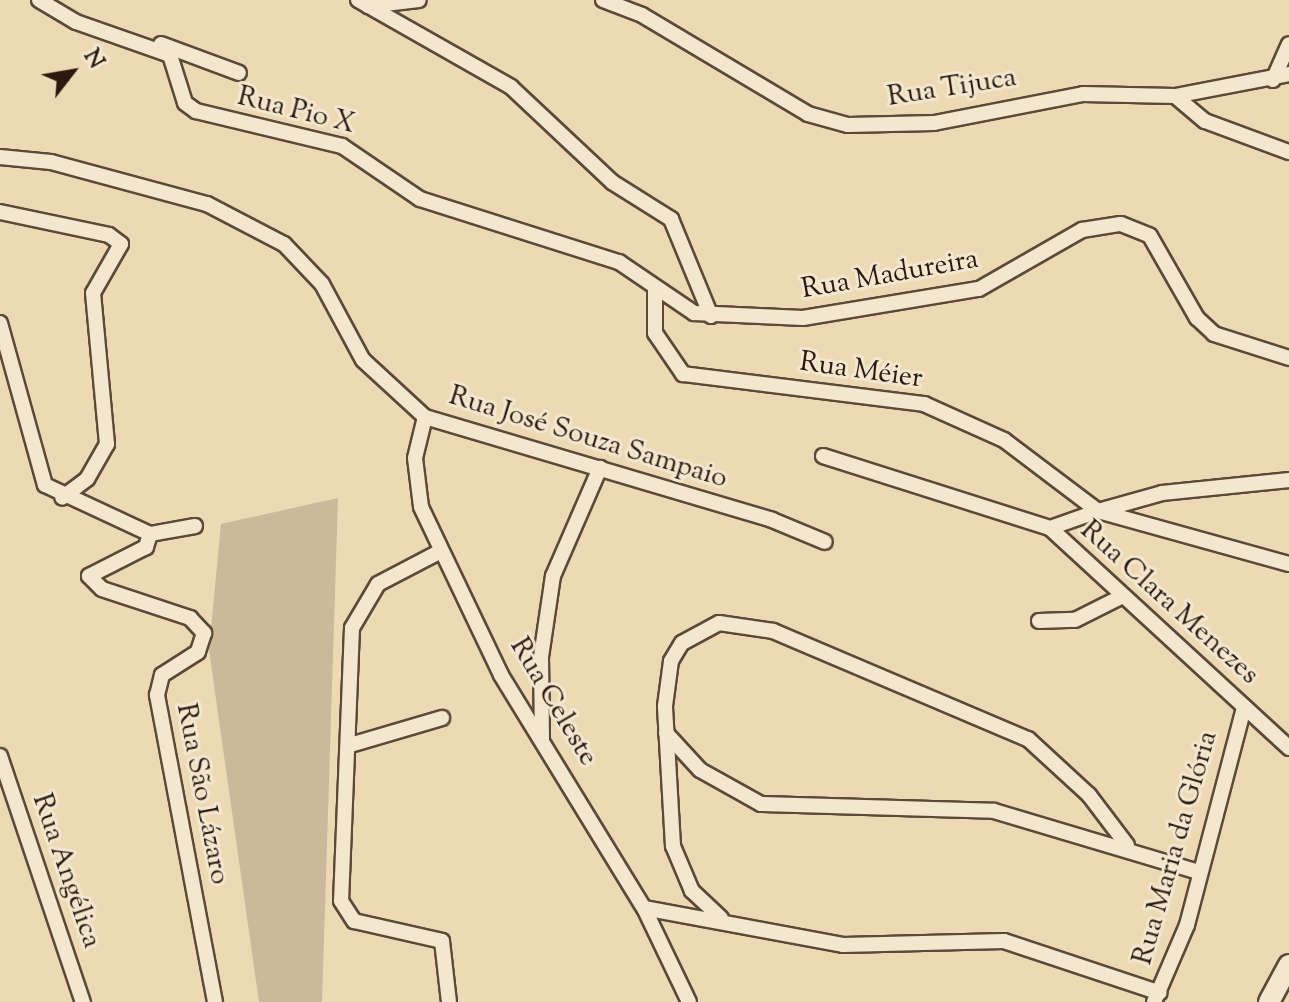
<!DOCTYPE html>
<meta charset="utf-8">
<style>
body{margin:0}
#map{position:relative;width:1289px;height:1002px;overflow:hidden;background:#eddab5;font-family:"Sorts Mill Goudy",serif}
div>[style]{position:absolute}
.green>*{inset:0;background:#ccb999}
.roads{filter:drop-shadow(2px 0 #5c4939) drop-shadow(-2px 0 #5c4939) drop-shadow(0 2px #5c4939) drop-shadow(0 -2px #5c4939)}
.street>*{height:14px;margin:-7px;padding:0 7px;transform-origin:7px;border-radius:7px;background:#f3e7cf}
.secondary>*{height:20px;margin:-10px;padding:0 10px;transform-origin:10px;border-radius:10px;background:#f3e7cf}
span{translate:-50% -50%;white-space:nowrap;text-align:center;line-height:1.15;-webkit-text-stroke:6px #f3e7cf;paint-order:stroke}
.street-label{font-size:28px;color:#2b1910}
.north{position:absolute;left:32px;top:32px;width:80px;height:80px;-webkit-text-stroke:6px #f3e7cf;paint-order:stroke;rotate:59deg;font-size:22px;font-weight:700;line-height:32px;text-align:center;color:#2b1910}
.north::after{content:'';display:block;margin:auto;width:28px;height:36px;background:#2b1910;clip-path:polygon(50% 0,100% 100%,50% 72%,0 100%)}
</style>
<div id="map">
<div class="green">
<i style="clip-path:polygon(338px 498px,322px 1002px,259px 1002px,209px 650px,221px 524px)"></i>
</div>
<div class="roads">
<div class="street">
<i style="left:39px;top:0;width:43px;rotate:30.7deg"></i>
<i style="left:76px;top:22px;width:100px;rotate:19.3deg"></i>
<i style="left:170px;top:55px;width:50px;rotate:72.6deg"></i>
<i style="left:185px;top:103px;width:14px;rotate:36deg"></i>
<i style="left:196px;top:111px;width:150px;rotate:13.5deg"></i>
<i style="left:342px;top:146px;width:94px;rotate:34.2deg"></i>
<i style="left:420px;top:199px;width:209px;rotate:17.6deg"></i>
<i style="left:619px;top:262px;width:91px;rotate:34.2deg"></i>
<i style="left:694px;top:313px;width:109px;rotate:2.6deg"></i>
<i style="left:803px;top:318px;width:178px;rotate:-9.4deg"></i>
<i style="left:979px;top:289px;width:119px;rotate:-29.8deg"></i>
<i style="left:1082px;top:230px;width:39px;rotate:-9deg"></i>
<i style="left:1121px;top:224px;width:31px;rotate:22deg"></i>
<i style="left:1150px;top:236px;width:95px;rotate:60.2deg"></i>
<i style="left:1197px;top:318px;width:23px;rotate:43deg"></i>
<i style="left:1214px;top:334px;width:79px;rotate:17.7deg"></i>
<i style="left:358px;top:0;width:176px;rotate:29.6deg"></i>
<i style="left:511px;top:87px;width:139px;rotate:43.2deg"></i>
<i style="left:612px;top:182px;width:70px;rotate:32.1deg"></i>
<i style="left:671px;top:219px;width:105px;rotate:67.6deg"></i>
<i style="left:603px;top:0;width:42px;rotate:21deg"></i>
<i style="left:642px;top:15px;width:193px;rotate:30.8deg"></i>
<i style="left:808px;top:114px;width:41px;rotate:15.4deg"></i>
<i style="left:848px;top:125px;width:86px;rotate:-1.3deg"></i>
<i style="left:934px;top:123px;width:152px;rotate:-11deg"></i>
<i style="left:1083px;top:94px;width:92px;rotate:1.2deg"></i>
<i style="left:1175px;top:96px;width:116px;rotate:-10.9deg"></i>
<i style="left:368px;top:6px;width:51px;rotate:-6.7deg"></i>
<i style="left:161px;top:44px;width:83px;rotate:20.4deg"></i>
<i style="left:1273px;top:80px;width:39px;rotate:-66deg"></i>
<i style="left:1175px;top:96px;width:39px;rotate:40deg"></i>
<i style="left:1205px;top:121px;width:90px;rotate:20.3deg"></i>
<i style="left:0;top:157px;width:51px;rotate:5.6deg"></i>
<i style="left:51px;top:162px;width:162px;rotate:15.1deg"></i>
<i style="left:207px;top:204px;width:87px;rotate:27.5deg"></i>
<i style="left:284px;top:244px;width:55px;rotate:46.5deg"></i>
<i style="left:322px;top:284px;width:86px;rotate:61.7deg"></i>
<i style="left:363px;top:360px;width:84px;rotate:42.6deg"></i>
<i style="left:425px;top:417px;width:362px;rotate:16.5deg"></i>
<i style="left:772px;top:520px;width:57px;rotate:22.5deg"></i>
<i style="left:0;top:212px;width:111px;rotate:11.9deg"></i>
<i style="left:109px;top:235px;width:15px;rotate:37deg"></i>
<i style="left:121px;top:244px;width:56px;rotate:119.7deg"></i>
<i style="left:93px;top:293px;width:152px;rotate:84.7deg"></i>
<i style="left:107px;top:444px;width:40px;rotate:119.7deg"></i>
<i style="left:87px;top:479px;width:31px;rotate:143deg"></i>
<i style="left:655px;top:289px;width:44px;rotate:90deg"></i>
<i style="left:655px;top:333px;width:50px;rotate:55.7deg"></i>
<i style="left:683px;top:374px;width:243px;rotate:7.1deg"></i>
<i style="left:924px;top:404px;width:88px;rotate:24.2deg"></i>
<i style="left:1004px;top:440px;width:118px;rotate:37.1deg"></i>
<i style="left:1098px;top:511px;width:66px;rotate:-15.7deg"></i>
<i style="left:1162px;top:493px;width:128px;rotate:-5.8deg"></i>
<i style="left:0;top:323px;width:168px;rotate:74.5deg"></i>
<i style="left:45px;top:485px;width:116px;rotate:25deg"></i>
<i style="left:425px;top:417px;width:42px;rotate:103.7deg"></i>
<i style="left:415px;top:458px;width:49px;rotate:83deg"></i>
<i style="left:421px;top:507px;width:186px;rotate:64.5deg"></i>
<i style="left:501px;top:675px;width:273px;rotate:58.5deg"></i>
<i style="left:644px;top:908px;width:104px;rotate:64.4deg"></i>
<i style="left:823px;top:456px;width:238px;rotate:17.6deg"></i>
<i style="left:1050px;top:528px;width:325px;rotate:42.6deg"></i>
<i style="left:195px;top:526px;width:46px;rotate:169.9deg"></i>
<i style="left:150px;top:534px;width:14px;rotate:107deg"></i>
<i style="left:146px;top:547px;width:64px;rotate:153deg"></i>
<i style="left:89px;top:576px;width:18px;rotate:45deg"></i>
<i style="left:102px;top:589px;width:93px;rotate:18.2deg"></i>
<i style="left:190px;top:618px;width:21px;rotate:47deg"></i>
<i style="left:204px;top:633px;width:20px;rotate:108deg"></i>
<i style="left:198px;top:652px;width:43px;rotate:147.4deg"></i>
<i style="left:162px;top:675px;width:21px;rotate:104deg"></i>
<i style="left:157px;top:695px;width:312px;rotate:79.3deg"></i>
<i style="left:1050px;top:528px;width:51px;rotate:-19.5deg"></i>
<i style="left:1098px;top:511px;width:198px;rotate:15.5deg"></i>
<i style="left:441px;top:551px;width:71px;rotate:152.4deg"></i>
<i style="left:378px;top:584px;width:51px;rotate:120.6deg"></i>
<i style="left:352px;top:628px;width:273px;rotate:92.3deg"></i>
<i style="left:341px;top:901px;width:24px;rotate:57deg"></i>
<i style="left:354px;top:921px;width:90px;rotate:12.8deg"></i>
<i style="left:442px;top:941px;width:61px;rotate:83.5deg"></i>
<i style="left:1039px;top:621px;width:36px;rotate:-2deg"></i>
<i style="left:1075px;top:620px;width:49px;rotate:-26.6deg"></i>
<i style="left:666px;top:733px;width:50px;rotate:47.4deg"></i>
<i style="left:700px;top:770px;width:70px;rotate:29.1deg"></i>
<i style="left:761px;top:804px;width:233px;rotate:1.7deg"></i>
<i style="left:994px;top:811px;width:210px;rotate:16.6deg"></i>
<i style="left:542px;top:739px;width:82px;rotate:-90.7deg"></i>
<i style="left:541px;top:657px;width:82px;rotate:-81.6deg"></i>
<i style="left:553px;top:576px;width:118px;rotate:-66.5deg"></i>
<i style="left:350px;top:745px;width:96px;rotate:-16.4deg"></i>
<i style="left:0;top:756px;width:260px;rotate:71.4deg"></i>
<i style="left:644px;top:908px;width:202px;rotate:10.5deg"></i>
<i style="left:843px;top:945px;width:161px;rotate:-1.4deg"></i>
<i style="left:1004px;top:941px;width:164px;rotate:18.4deg"></i>
<i style="left:721px;top:918px;width:40px;rotate:-137deg"></i>
<i style="left:692px;top:891px;width:49px;rotate:-112.9deg"></i>
<i style="left:673px;top:846px;width:140px;rotate:-93.3deg"></i>
<i style="left:665px;top:706px;width:45px;rotate:-82.4deg"></i>
<i style="left:671px;top:661px;width:21px;rotate:-59deg"></i>
<i style="left:682px;top:643px;width:42px;rotate:-28.4deg"></i>
<i style="left:719px;top:623px;width:55px;rotate:8.4deg"></i>
<i style="left:773px;top:631px;width:277px;rotate:23deg"></i>
<i style="left:1028px;top:739px;width:83px;rotate:42.6deg"></i>
<i style="left:1089px;top:795px;width:63px;rotate:52.8deg"></i>
<i style="left:1154px;top:1002px;width:84px;rotate:-66.8deg"></i>
<i style="left:1187px;top:925px;width:225px;rotate:-75.3deg"></i>
</div>
<div class="secondary">
<i style="left:1269px;top:1002px;width:42px;rotate:-61.6deg"></i>
</div>
</div>
<div class="street-label">
<span style="left:952px;top:88px;rotate:-9deg">Rua Tijuca</span>
<span style="left:296px;top:111px;rotate:14deg">Rua Pio X</span>
<span style="left:890px;top:275px;rotate:-10deg">Rua Madureira</span>
<span style="left:861px;top:371px;rotate:8deg">Rua Méier</span>
<span style="left:588px;top:438px;rotate:17deg">Rua José Souza Sampaio</span>
<span style="left:1169px;top:603px;rotate:42deg">Rua Clara Menezes</span>
<span style="left:553px;top:702px;rotate:59deg">Rua Celeste</span>
<span style="left:202px;top:794px;rotate:79deg">Rua São Lázaro</span>
<span style="left:1176px;top:848px;rotate:-74deg">Rua Maria da Glória</span>
<span style="left:66px;top:871px;rotate:71deg">Rua Angélica</span>
</div>
<div class="north">N</div>
</div>
